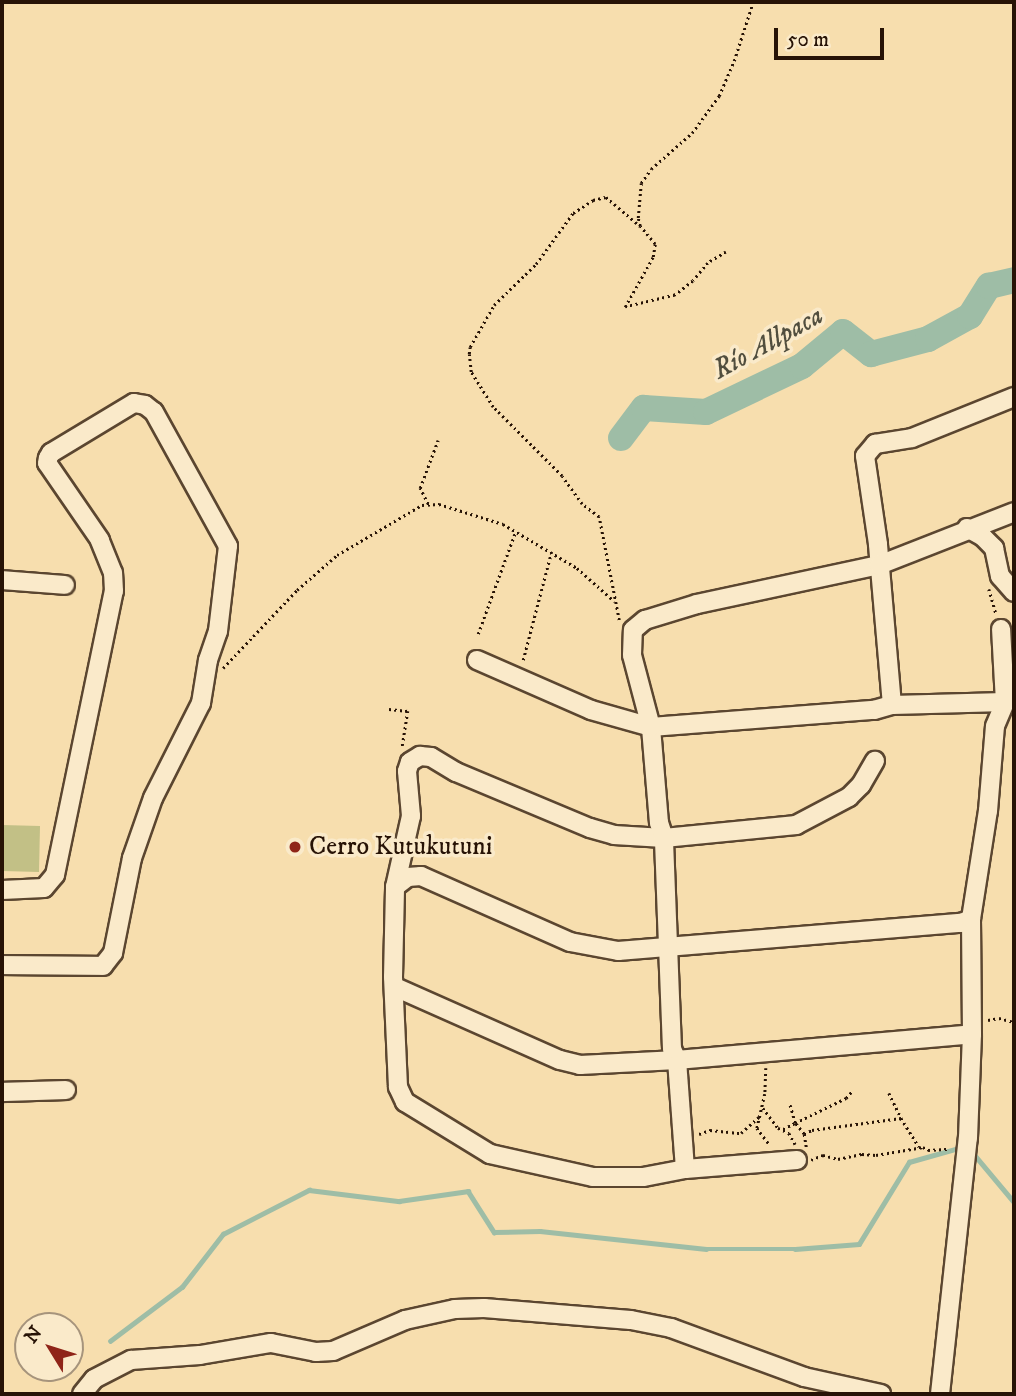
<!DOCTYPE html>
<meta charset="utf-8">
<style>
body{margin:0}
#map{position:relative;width:1016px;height:1396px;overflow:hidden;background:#f7deae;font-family:"IM FELL DW Pica",serif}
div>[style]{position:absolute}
.green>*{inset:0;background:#c2c086}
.stream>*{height:4.5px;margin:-2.25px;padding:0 2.25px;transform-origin:2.25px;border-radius:2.25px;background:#9ebda6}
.river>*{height:26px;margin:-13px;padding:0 13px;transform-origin:13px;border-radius:13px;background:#9ebda6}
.path>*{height:2.5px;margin-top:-1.25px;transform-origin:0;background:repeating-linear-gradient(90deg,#271306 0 2px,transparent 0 5.5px)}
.roads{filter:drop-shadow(2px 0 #5b4630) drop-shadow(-2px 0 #5b4630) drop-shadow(0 2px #5b4630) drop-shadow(0 -2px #5b4630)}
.minor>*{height:18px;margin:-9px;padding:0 9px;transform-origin:9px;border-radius:9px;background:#faeaca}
.dots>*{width:19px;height:19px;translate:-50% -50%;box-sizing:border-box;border:4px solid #faeaca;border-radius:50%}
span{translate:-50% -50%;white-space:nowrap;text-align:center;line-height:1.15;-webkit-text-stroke:7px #faeaca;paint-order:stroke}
.poi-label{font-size:26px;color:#271306}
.left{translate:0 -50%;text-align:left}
.water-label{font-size:28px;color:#514e3e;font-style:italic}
.frame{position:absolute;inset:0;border:4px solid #271306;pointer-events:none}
.north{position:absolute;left:14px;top:1312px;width:70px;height:70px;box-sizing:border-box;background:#faeaca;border:2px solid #a6947c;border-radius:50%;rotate:308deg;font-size:19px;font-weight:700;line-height:28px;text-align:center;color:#271306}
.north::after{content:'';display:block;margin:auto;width:24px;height:32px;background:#8f2418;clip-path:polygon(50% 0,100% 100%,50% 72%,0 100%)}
.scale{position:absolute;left:774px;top:28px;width:110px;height:32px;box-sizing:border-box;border:4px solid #271306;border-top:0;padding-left:9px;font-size:21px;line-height:24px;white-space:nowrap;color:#271306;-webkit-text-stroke:5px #faeaca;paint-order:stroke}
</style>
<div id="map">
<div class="green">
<i style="clip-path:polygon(2px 825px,40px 826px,39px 872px,2px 871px)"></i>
</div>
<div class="stream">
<i style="left:973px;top:1153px;width:64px;rotate:50.1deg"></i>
<i style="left:110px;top:1341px;width:90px;rotate:-36.9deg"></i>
<i style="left:182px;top:1287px;width:67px;rotate:-52.3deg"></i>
<i style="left:223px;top:1234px;width:97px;rotate:-27.1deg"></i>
<i style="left:309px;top:1190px;width:91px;rotate:7deg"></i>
<i style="left:399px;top:1201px;width:70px;rotate:-8.2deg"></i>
<i style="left:468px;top:1191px;width:49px;rotate:57.6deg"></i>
<i style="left:494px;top:1232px;width:46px;rotate:-1.2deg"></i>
<i style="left:540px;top:1231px;width:167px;rotate:6.2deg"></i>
<i style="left:706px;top:1249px;width:89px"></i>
<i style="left:795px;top:1249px;width:64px;rotate:-4.5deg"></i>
<i style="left:859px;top:1244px;width:96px;rotate:-58.6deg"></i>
<i style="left:909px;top:1162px;width:48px;rotate:-15.8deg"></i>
</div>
<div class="river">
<i style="left:621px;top:438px;width:38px;rotate:-53deg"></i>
<i style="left:644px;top:408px;width:62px;rotate:3.7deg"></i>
<i style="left:706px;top:412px;width:106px;rotate:-25.6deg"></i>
<i style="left:802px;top:366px;width:53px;rotate:-39.7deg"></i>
<i style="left:843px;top:332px;width:36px;rotate:38deg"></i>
<i style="left:871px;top:354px;width:59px;rotate:-14.7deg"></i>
<i style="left:928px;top:339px;width:48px;rotate:-28.7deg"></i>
<i style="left:970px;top:316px;width:36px;rotate:-58deg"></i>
<i style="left:989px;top:286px;width:26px;rotate:-13deg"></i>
</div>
<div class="path">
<i style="left:726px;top:252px;width:21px;rotate:149deg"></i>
<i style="left:708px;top:263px;width:23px;rotate:130deg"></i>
<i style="left:693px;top:281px;width:23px;rotate:142deg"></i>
<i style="left:675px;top:295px;width:51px;rotate:166.5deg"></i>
<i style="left:625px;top:307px;width:57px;rotate:-60.8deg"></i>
<i style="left:653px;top:257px;width:13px;rotate:-81deg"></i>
<i style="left:655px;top:244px;width:23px;rotate:-130deg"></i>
<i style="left:640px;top:226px;width:8px;rotate:-104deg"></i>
<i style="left:638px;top:218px;width:35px;rotate:-85deg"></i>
<i style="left:641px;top:183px;width:17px;rotate:-54deg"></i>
<i style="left:651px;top:169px;width:55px;rotate:-41.3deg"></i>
<i style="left:692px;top:133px;width:46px;rotate:-53.9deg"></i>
<i style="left:719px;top:96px;width:38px;rotate:-67deg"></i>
<i style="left:734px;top:61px;width:62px;rotate:-72.1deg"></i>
<i style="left:428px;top:504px;width:18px;rotate:-117deg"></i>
<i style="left:420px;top:488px;width:51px;rotate:-69.4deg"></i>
<i style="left:989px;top:589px;width:25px;rotate:74deg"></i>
<i style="left:619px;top:620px;width:105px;rotate:-101deg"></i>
<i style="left:599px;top:517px;width:21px;rotate:-143deg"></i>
<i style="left:582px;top:504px;width:34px;rotate:-126deg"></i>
<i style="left:562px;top:476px;width:98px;rotate:-135deg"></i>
<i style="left:493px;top:407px;width:41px;rotate:-122.2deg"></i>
<i style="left:471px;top:372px;width:18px;rotate:-96deg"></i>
<i style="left:469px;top:354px;width:7px;rotate:-82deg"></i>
<i style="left:470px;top:347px;width:48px;rotate:-60.3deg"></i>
<i style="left:494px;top:305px;width:59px;rotate:-44.3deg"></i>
<i style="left:536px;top:264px;width:63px;rotate:-54deg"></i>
<i style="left:573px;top:213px;width:24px;rotate:-33deg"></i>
<i style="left:593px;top:200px;width:13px;rotate:-13deg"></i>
<i style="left:606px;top:197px;width:45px;rotate:40.5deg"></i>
<i style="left:478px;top:634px;width:108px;rotate:-69.9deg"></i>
<i style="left:523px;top:660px;width:111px;rotate:-75.3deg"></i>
<i style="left:223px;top:668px;width:108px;rotate:-46.5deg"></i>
<i style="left:297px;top:590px;width:53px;rotate:-41.2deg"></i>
<i style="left:337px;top:555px;width:99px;rotate:-30.5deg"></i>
<i style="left:422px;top:505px;width:17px;rotate:-3deg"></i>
<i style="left:439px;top:504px;width:67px;rotate:17.4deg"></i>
<i style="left:503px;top:524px;width:86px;rotate:30.7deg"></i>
<i style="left:577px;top:568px;width:50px;rotate:41.7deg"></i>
<i style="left:389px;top:709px;width:19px;rotate:6deg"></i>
<i style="left:408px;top:711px;width:37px;rotate:99deg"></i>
<i style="left:988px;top:1020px;width:11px;rotate:-10deg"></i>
<i style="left:999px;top:1018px;width:16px;rotate:15deg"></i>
<i style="left:766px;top:1068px;width:26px;rotate:92deg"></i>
<i style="left:765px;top:1094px;width:35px;rotate:103deg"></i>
<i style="left:757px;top:1128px;width:21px;rotate:53deg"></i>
<i style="left:889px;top:1093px;width:28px;rotate:64deg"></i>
<i style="left:763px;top:1108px;width:25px;rotate:53deg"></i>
<i style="left:778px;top:1128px;width:12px;rotate:24deg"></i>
<i style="left:789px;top:1133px;width:13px;rotate:61deg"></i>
<i style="left:783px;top:1129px;width:13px;rotate:-27deg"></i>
<i style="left:795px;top:1123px;width:19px;rotate:-106deg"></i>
<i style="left:699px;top:1134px;width:12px;rotate:-20deg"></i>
<i style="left:710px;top:1130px;width:31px;rotate:6deg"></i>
<i style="left:741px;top:1133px;width:24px;rotate:-42deg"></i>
<i style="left:804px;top:1134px;width:9px;rotate:-27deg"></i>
<i style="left:812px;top:1130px;width:90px;rotate:-7.7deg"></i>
<i style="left:901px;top:1118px;width:34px;rotate:58deg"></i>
<i style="left:806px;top:1147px;width:13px;rotate:-99deg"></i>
<i style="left:804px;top:1134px;width:14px;rotate:-129deg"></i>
<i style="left:795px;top:1123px;width:57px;rotate:-26.1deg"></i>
<i style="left:846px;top:1098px;width:9px;rotate:-49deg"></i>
<i style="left:811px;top:1160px;width:13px;rotate:-23deg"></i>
<i style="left:823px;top:1155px;width:16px;rotate:15deg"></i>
<i style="left:838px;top:1159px;width:25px;rotate:-12deg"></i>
<i style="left:862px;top:1154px;width:14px;rotate:4deg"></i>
<i style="left:876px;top:1155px;width:48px;rotate:-9.7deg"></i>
<i style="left:923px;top:1147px;width:6px;rotate:31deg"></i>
<i style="left:928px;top:1150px;width:22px;rotate:-3deg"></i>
</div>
<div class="roads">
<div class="minor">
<i style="left:967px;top:528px;width:18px;rotate:29deg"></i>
<i style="left:983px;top:537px;width:16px;rotate:45deg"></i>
<i style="left:994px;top:548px;width:29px;rotate:78deg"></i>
<i style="left:1000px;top:576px;width:21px;rotate:49deg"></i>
<i style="left:2px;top:580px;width:63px;rotate:4.5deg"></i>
<i style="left:477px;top:660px;width:124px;rotate:23.7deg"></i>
<i style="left:591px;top:710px;width:62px;rotate:15.8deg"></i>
<i style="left:651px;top:727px;width:224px;rotate:-4.4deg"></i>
<i style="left:874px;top:710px;width:19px;rotate:-16deg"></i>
<i style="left:892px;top:705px;width:113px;rotate:-1.5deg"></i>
<i style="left:892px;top:705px;width:162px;rotate:-95deg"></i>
<i style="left:878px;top:544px;width:89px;rotate:-98.4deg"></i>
<i style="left:865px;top:456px;width:16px;rotate:-50deg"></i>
<i style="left:875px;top:444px;width:37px;rotate:-9deg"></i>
<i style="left:912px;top:438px;width:110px;rotate:-21.9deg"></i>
<i style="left:395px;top:887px;width:16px;rotate:-38deg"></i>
<i style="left:408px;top:877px;width:13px;rotate:-4deg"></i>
<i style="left:421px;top:876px;width:163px;rotate:23.9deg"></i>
<i style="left:570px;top:942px;width:49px;rotate:10.6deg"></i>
<i style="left:618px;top:951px;width:344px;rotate:-4.7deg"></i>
<i style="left:961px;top:923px;width:11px;rotate:-22deg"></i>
<i style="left:2px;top:890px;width:42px;rotate:-2.7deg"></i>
<i style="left:44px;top:888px;width:17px;rotate:-50deg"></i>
<i style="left:55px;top:875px;width:290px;rotate:-78.3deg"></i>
<i style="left:114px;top:591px;width:18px;rotate:-93deg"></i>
<i style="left:113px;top:573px;width:35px;rotate:-112deg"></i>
<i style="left:100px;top:540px;width:93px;rotate:-124.5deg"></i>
<i style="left:47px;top:463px;width:5px;rotate:-79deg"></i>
<i style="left:48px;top:458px;width:6px;rotate:-59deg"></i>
<i style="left:51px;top:453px;width:97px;rotate:-31.1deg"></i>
<i style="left:134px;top:403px;width:11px;rotate:10deg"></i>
<i style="left:145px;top:405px;width:11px;rotate:38deg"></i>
<i style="left:154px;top:412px;width:153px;rotate:61.1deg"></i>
<i style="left:228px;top:546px;width:86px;rotate:96.7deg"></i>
<i style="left:218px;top:631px;width:31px;rotate:109deg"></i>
<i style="left:208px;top:660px;width:44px;rotate:99.2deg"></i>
<i style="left:201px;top:703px;width:106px;rotate:116.8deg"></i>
<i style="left:153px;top:798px;width:64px;rotate:109.3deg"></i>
<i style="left:132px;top:858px;width:97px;rotate:101.3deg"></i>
<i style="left:113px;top:953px;width:16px;rotate:128deg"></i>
<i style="left:103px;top:966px;width:101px;rotate:-179.4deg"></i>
<i style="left:395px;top:987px;width:180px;rotate:23.9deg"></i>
<i style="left:560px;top:1060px;width:21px;rotate:14deg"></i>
<i style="left:580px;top:1065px;width:97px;rotate:-3deg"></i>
<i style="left:677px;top:1060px;width:296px;rotate:-5deg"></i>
<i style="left:2px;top:1092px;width:64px;rotate:-1.8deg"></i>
<i style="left:797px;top:1160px;width:112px;rotate:175.4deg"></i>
<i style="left:685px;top:1169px;width:43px;rotate:169.2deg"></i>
<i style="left:643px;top:1177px;width:50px;rotate:180deg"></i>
<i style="left:593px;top:1177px;width:106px;rotate:-167.4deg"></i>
<i style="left:490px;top:1154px;width:100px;rotate:-148.5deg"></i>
<i style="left:405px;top:1102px;width:17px;rotate:-115deg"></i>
<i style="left:398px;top:1087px;width:110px;rotate:-92.6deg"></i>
<i style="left:393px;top:977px;width:90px;rotate:-88.7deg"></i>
<i style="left:395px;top:887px;width:73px;rotate:-77.3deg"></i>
<i style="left:411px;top:816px;width:45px;rotate:-95.1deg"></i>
<i style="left:407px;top:771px;width:9px;rotate:-72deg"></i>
<i style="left:410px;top:762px;width:12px;rotate:-31deg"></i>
<i style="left:420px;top:756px;width:11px;rotate:5deg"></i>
<i style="left:431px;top:757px;width:29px;rotate:31deg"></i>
<i style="left:456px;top:772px;width:145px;rotate:22.7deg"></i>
<i style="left:590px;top:828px;width:25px;rotate:16deg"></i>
<i style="left:614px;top:835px;width:50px;rotate:3.4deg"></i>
<i style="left:664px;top:838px;width:133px;rotate:-5.6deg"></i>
<i style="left:796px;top:825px;width:60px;rotate:-27.8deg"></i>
<i style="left:849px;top:797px;width:17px;rotate:-45deg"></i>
<i style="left:861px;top:785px;width:28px;rotate:-60deg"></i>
<i style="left:685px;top:1169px;width:109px;rotate:-94.2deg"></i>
<i style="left:677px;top:1060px;width:12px;rotate:-114deg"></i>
<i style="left:672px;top:1049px;width:211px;rotate:-92.2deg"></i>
<i style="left:664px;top:838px;width:16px;rotate:-108deg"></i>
<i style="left:659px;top:823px;width:96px;rotate:-94.8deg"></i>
<i style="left:651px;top:727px;width:74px;rotate:-104.8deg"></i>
<i style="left:632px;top:655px;width:25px;rotate:-88deg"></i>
<i style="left:633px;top:630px;width:16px;rotate:-40deg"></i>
<i style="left:645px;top:620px;width:54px;rotate:-17.1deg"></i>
<i style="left:697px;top:604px;width:186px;rotate:-12.1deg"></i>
<i style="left:879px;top:565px;width:145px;rotate:-21.4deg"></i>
<i style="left:82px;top:1394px;width:19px;rotate:-51deg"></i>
<i style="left:94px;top:1379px;width:42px;rotate:-27.2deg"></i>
<i style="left:131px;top:1360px;width:69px;rotate:-4.1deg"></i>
<i style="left:200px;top:1355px;width:72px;rotate:-9.6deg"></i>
<i style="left:271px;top:1343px;width:46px;rotate:11.3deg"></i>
<i style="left:316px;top:1352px;width:17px;rotate:-3deg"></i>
<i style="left:333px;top:1351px;width:78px;rotate:-23.3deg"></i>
<i style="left:405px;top:1320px;width:51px;rotate:-12.4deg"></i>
<i style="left:455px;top:1309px;width:29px;rotate:-2deg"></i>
<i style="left:484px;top:1308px;width:147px;rotate:4.7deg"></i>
<i style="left:631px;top:1320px;width:41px;rotate:11.3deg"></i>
<i style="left:671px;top:1328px;width:142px;rotate:20.2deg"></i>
<i style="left:804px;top:1377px;width:79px;rotate:12.4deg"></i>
<i style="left:940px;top:1394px;width:258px;rotate:-83.8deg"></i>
<i style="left:968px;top:1138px;width:104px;rotate:-87.8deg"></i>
<i style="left:972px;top:1034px;width:115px;rotate:-90.5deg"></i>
<i style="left:971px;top:919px;width:109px;rotate:-81.1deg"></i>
<i style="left:988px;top:811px;width:85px;rotate:-85.3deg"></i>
<i style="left:995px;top:726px;width:26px;rotate:-67deg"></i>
<i style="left:1005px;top:702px;width:73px;rotate:-93.1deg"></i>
</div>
</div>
<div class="dots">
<i style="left:295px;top:847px;background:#8f2418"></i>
</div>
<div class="poi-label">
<span class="left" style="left:309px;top:847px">Cerro Kutukutuni</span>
</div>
<div class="water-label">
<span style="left:768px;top:343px;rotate:-29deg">Río Allpaca</span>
</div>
<div class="frame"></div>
<div class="north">N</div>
<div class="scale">50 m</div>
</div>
